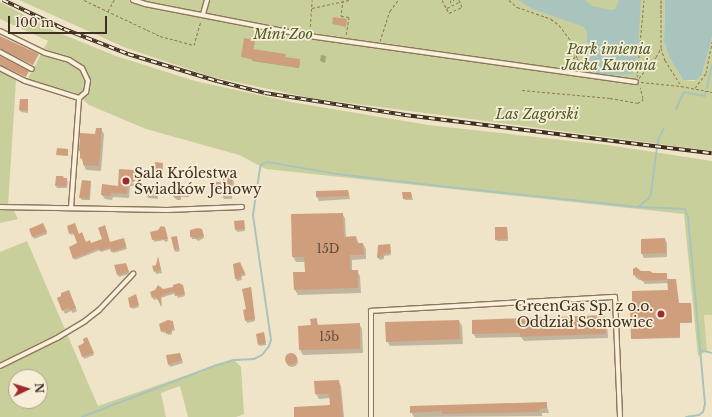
<!DOCTYPE html>
<meta charset="utf-8">
<style>
body{margin:0}
#map{position:relative;width:712px;height:417px;overflow:hidden;background:#f0e4c8;font-family:"Libre Baskerville",serif}
div>[style]{position:absolute}
.farmland>*{inset:0;background:#e6deb5}
.green>*{inset:0;background:#c9cf9b}
.water>*{inset:0;background:#a9c4bc}
.shadow>*{inset:0;background:#0003}
.round{border-radius:50%}
.stream>*{height:2px;margin:-1px;padding:0 1px;transform-origin:1px;border-radius:1px;background:#a9c4bc}
.building>*{inset:0;background:#cf9f7d}
.path>*{height:1px;margin-top:-0.5px;transform-origin:0;background:repeating-linear-gradient(90deg,#8d765c 0 3px,transparent 0 5px)}
.roads{filter:drop-shadow(1px 0 #8d765c) drop-shadow(-1px 0 #8d765c) drop-shadow(0 1px #8d765c) drop-shadow(0 -1px #8d765c)}
.lane>*{height:4px;margin:-2px;padding:0 2px;transform-origin:2px;border-radius:2px;background:#faf1dc}
.rail>*{height:3.5px;margin-top:-1.75px;transform-origin:0;background:repeating-linear-gradient(90deg,#f7eed8 0 6px,#3d2e20 0 12px);box-sizing:border-box;border-block:1px solid #3d2e20}
.dots>*{width:11px;height:11px;translate:-50% -50%;box-sizing:border-box;border:2px solid #f7eed8;border-radius:50%}
span{translate:-50% -50%;white-space:nowrap;text-align:center;line-height:1.15;-webkit-text-stroke:3.5px #f7eed8;paint-order:stroke}
.number-label{font-size:12px;color:#624a37}
.number-label span{-webkit-text-stroke-width:0}
.park-label{font-size:14px;color:#4d5a26;font-style:italic}
.poi-label{font-size:14px;color:#3d2e20}
.left{translate:0 -50%;text-align:left}
.right{translate:-100% -50%;text-align:right}
.north{position:absolute;left:8px;top:369px;width:40px;height:40px;box-sizing:border-box;background:#f7eed8;border:1px solid #ada18e;border-radius:50%;rotate:86deg;font-size:11px;font-weight:700;line-height:16px;text-align:center;color:#3d2e20}
.north::after{content:'';display:block;margin:auto;width:14px;height:18px;background:#9e2a2b;clip-path:polygon(50% 0,100% 100%,50% 72%,0 100%)}
.scale{position:absolute;left:8px;top:16px;width:99px;height:18px;box-sizing:border-box;border:2px solid #3d2e20;border-top:0;padding-left:5px;font-size:12px;line-height:14px;white-space:nowrap;color:#3d2e20;-webkit-text-stroke:3px #f7eed8;paint-order:stroke}
</style>
<div id="map">
<div class="farmland">
<i style="clip-path:polygon(704px 315px,712px 315px,712px 350px,707px 351px)"></i>
</div>
<div class="green">
<i style="clip-path:polygon(19px 0,665px 0,664px 42px,669px 57px,683px 80px,694px 81px,702px 75px,712px 37px,712px 151px,311px 98px,212px 77px,126px 48px)"></i>
<i style="clip-path:polygon(0 2px,52px 30px,116px 56px,195px 81px,291px 102px,428px 125px,608px 145px,712px 161px,712px 315px,704px 315px,707px 351px,698px 356px,684px 214px,266px 169px,239px 155px,146px 129px,89px 105px,74px 92px,27px 80px,48px 41px,0 19px)"></i>
<i style="clip-path:polygon(0 71px,16px 80px,8px 206px,14px 211px,18px 219px,0 223px)"></i>
<i style="clip-path:polygon(evenodd,27px 241px,98px 406px,233px 359px,241px 367px,244px 414px,236px 417px,188px 417px,180px 386px,161px 393px,166px 417px,0 417px,0 252px,27px 241px,16px 377px,40px 377px,40px 401px,16px 401px,16px 377px)"></i>
</div>
<div class="water">
<i style="clip-path:polygon(518px 0,585px 0,592px 6px,612px 10px,615px 9px,619px 0,641px 0,638px 51px,633px 74px,612px 75px,600px 74px,591px 71px,587px 59px,587px 32px,584px 27px,533px 9px)"></i>
<i style="clip-path:polygon(665px 0,712px 0,712px 37px,702px 75px,696px 80px,683px 80px,669px 57px,664px 42px)"></i>
</div>
<div class="shadow">
<i style="clip-path:polygon(255px 42px,253px 50px,285px 55px,285px 58px,300px 61px,299px 68px,253px 61px,252px 59px,242px 57px)"></i>
<i style="clip-path:polygon(321px 55px,326px 56px,325px 63px,320px 61px)"></i>
<i style="clip-path:polygon(28px 100px,28px 113px,21px 112px,20px 110px)"></i>
<i style="clip-path:polygon(101px 129px,104px 134px,101px 171px,86px 170px,81px 158px)"></i>
<i style="clip-path:polygon(162px 164px,163px 177px,156px 177px,155px 174px)"></i>
<i style="clip-path:polygon(135px 171px,137px 175px,137px 185px,135px 186px,130px 186px,129px 198px,113px 197px,112px 200px,105px 199px,102px 195px,119px 187px)"></i>
<i style="clip-path:polygon(232px 178px,234px 182px,232px 199px,224px 199px,222px 195px,215px 195px,213px 191px)"></i>
<i style="clip-path:polygon(64px 179px,68px 181px,67px 188px,57px 188px,56px 186px)"></i>
<i style="clip-path:polygon(91px 182px,90px 200px,82px 200px,80px 197px)"></i>
<i style="clip-path:polygon(157px 186px,158px 199px,148px 198px,147px 196px)"></i>
<i style="clip-path:polygon(188px 189px,189px 197px,181px 197px,181px 200px,177px 200px,173px 196px)"></i>
<i style="clip-path:polygon(348px 191px,350px 199px,319px 201px,317px 197px,317px 192px)"></i>
<i style="clip-path:polygon(411px 193px,413px 200px,405px 200px,404px 198px)"></i>
<i style="clip-path:polygon(342px 214px,345px 218px,346px 238px,356px 237px,359px 244px,363px 244px,366px 249px,366px 259px,352px 260px,352px 271px,357px 271px,360px 276px,361px 293px,298px 295px,295px 290px,306px 273px,306px 262px,296px 262px,293px 257px)"></i>
<i style="clip-path:polygon(243px 222px,245px 231px,237px 232px,236px 229px)"></i>
<i style="clip-path:polygon(44px 226px,47px 234px,34px 239px,30px 229px)"></i>
<i style="clip-path:polygon(68px 227px,79px 235px,86px 243px,91px 244px,125px 241px,127px 249px,113px 253px,111px 249px,101px 252px,100px 250px,75px 260px,70px 248px,78px 244px,75px 234px,71px 235px)"></i>
<i style="clip-path:polygon(507px 228px,508px 241px,497px 241px,496px 239px)"></i>
<i style="clip-path:polygon(165px 230px,168px 241px,165px 242px,164px 240px,154px 242px,151px 232px)"></i>
<i style="clip-path:polygon(202px 230px,204px 238px,198px 241px,196px 239px,192px 239px,191px 236px)"></i>
<i style="clip-path:polygon(177px 239px,180px 251px,176px 252px,174px 250px)"></i>
<i style="clip-path:polygon(665px 239px,667px 243px,667px 257px,644px 258px,642px 254px,642px 240px)"></i>
<i style="clip-path:polygon(390px 245px,391px 255px,384px 256px,384px 259px,380px 260px,378px 258px)"></i>
<i style="clip-path:polygon(158px 258px,162px 273px,156px 274px,154px 266px,157px 266px)"></i>
<i style="clip-path:polygon(127px 266px,129px 274px,119px 277px,118px 275px)"></i>
<i style="clip-path:polygon(241px 266px,246px 275px,241px 277px,242px 280px,237px 281px,236px 278px)"></i>
<i style="clip-path:polygon(634px 270px,653px 274px,666px 274px,668px 280px,676px 280px,678px 304px,691px 304px,692px 323px,680px 323px,680px 338px,632px 339px,669px 291px,669px 283px,645px 284px,642px 280px,639px 280px,635px 277px)"></i>
<i style="clip-path:polygon(175px 288px,183px 288px,185px 296px,178px 298px,176px 293px,161px 298px,161px 307px,158px 299px,154px 300px,153px 298px,163px 290px)"></i>
<i style="clip-path:polygon(251px 288px,255px 321px,247px 323px,246px 320px)"></i>
<i style="clip-path:polygon(70px 294px,77px 311px,73px 313px,71px 311px,65px 314px,63px 310px)"></i>
<i style="clip-path:polygon(137px 298px,139px 307px,133px 309px,131px 307px)"></i>
<i style="clip-path:polygon(605px 316px,607px 321px,608px 338px,524px 341px,521px 337px,476px 338px,473px 333px)"></i>
<i style="clip-path:polygon(316px 319px,319px 326px,359px 324px,362px 329px,363px 353px,303px 355px,300px 350px,299px 327px,312px 326px)"></i>
<i style="clip-path:polygon(459px 321px,462px 326px,463px 344px,390px 346px,387px 341px)"></i>
<i style="clip-path:polygon(173px 324px,175px 330px,172px 331px,172px 334px,168px 335px,167px 332px,163px 333px,162px 331px)"></i>
<i style="clip-path:polygon(264px 336px,266px 345px,260px 346px,259px 344px)"></i>
<i style="clip-path:polygon(88px 340px,94px 355px,84px 359px,79px 347px)"></i>
<i style="clip-path:polygon(180px 354px,183px 363px,170px 367px,167px 356px)"></i>
<i class="round" style="left:286px;top:355px;width:12px;height:12px"></i>
<i style="clip-path:polygon(338px 381px,341px 386px,344px 417px,295px 417px,331px 406px,330px 398px,319px 399px,316px 394px)"></i>
<i style="clip-path:polygon(546px 403px,549px 413px,542px 413px,542px 416px,414px 417px,411px 412px)"></i>
</div>
<div class="stream">
<i style="left:707px;top:88px;width:24px;rotate:-78deg"></i>
<i style="left:676px;top:109px;width:19px;rotate:-65deg"></i>
<i style="left:684px;top:92px;width:21px;rotate:11deg"></i>
<i style="left:705px;top:96px;width:3px;rotate:-90deg"></i>
<i style="left:638px;top:207px;width:14px;rotate:-39deg"></i>
<i style="left:649px;top:198px;width:5px;rotate:-68deg"></i>
<i style="left:651px;top:193px;width:53px;rotate:-82.5deg"></i>
<i style="left:658px;top:140px;width:13px;rotate:-63deg"></i>
<i style="left:700px;top:350px;width:12px;rotate:14deg"></i>
<i style="left:82px;top:417px;width:145px;rotate:-21.1deg"></i>
<i style="left:217px;top:365px;width:19px;rotate:-16deg"></i>
<i style="left:235px;top:360px;width:19px;rotate:-3deg"></i>
<i style="left:254px;top:359px;width:9px;rotate:-27deg"></i>
<i style="left:262px;top:355px;width:11px;rotate:-52deg"></i>
<i style="left:269px;top:346px;width:6px;rotate:-72deg"></i>
<i style="left:271px;top:340px;width:126px;rotate:-98.2deg"></i>
<i style="left:253px;top:215px;width:48px;rotate:-81.5deg"></i>
<i style="left:260px;top:168px;width:3px;rotate:-72deg"></i>
<i style="left:261px;top:165px;width:7px;rotate:-27deg"></i>
<i style="left:267px;top:162px;width:71px;rotate:9.7deg"></i>
<i style="left:337px;top:174px;width:103px;rotate:6.7deg"></i>
<i style="left:439px;top:186px;width:200px;rotate:6deg"></i>
<i style="left:638px;top:207px;width:47px;rotate:2.4deg"></i>
<i style="left:685px;top:209px;width:9px;rotate:69deg"></i>
<i style="left:688px;top:217px;width:188px;rotate:84.8deg"></i>
<i style="left:705px;top:404px;width:8px;rotate:104deg"></i>
<i style="left:703px;top:412px;width:5px;rotate:143deg"></i>
<i style="left:699px;top:415px;width:13px;rotate:171deg"></i>
</div>
<div class="building">
<i style="clip-path:polygon(333px 17px,347px 19px,346px 27px,332px 24px)"></i>
<i style="clip-path:polygon(0 36px,39px 54px,33px 65px,0 49px)"></i>
<i style="clip-path:polygon(244px 38px,255px 40px,253px 49px,286px 54px,285px 57px,300px 59px,299px 68px,251px 60px,252px 59px,241px 57px)"></i>
<i style="clip-path:polygon(0 56px,29px 71px,26px 77px,0 65px)"></i>
<i style="clip-path:polygon(20px 99px,28px 99px,28px 111px,19px 110px)"></i>
<i style="clip-path:polygon(96px 128px,102px 128px,99px 166px,83px 165px,83px 159px,80px 158px,80px 151px,79px 151px,80px 133px,95px 134px)"></i>
<i style="clip-path:polygon(57px 148px,68px 149px,68px 156px,56px 155px)"></i>
<i style="clip-path:polygon(155px 162px,163px 163px,162px 175px,154px 175px)"></i>
<i style="clip-path:polygon(119px 169px,135px 170px,135px 180px,133px 182px,128px 182px,127px 194px,111px 193px,110px 196px,101px 195px,102px 184px,118px 186px)"></i>
<i style="clip-path:polygon(56px 176px,63px 176px,64px 178px,67px 178px,66px 186px,55px 186px)"></i>
<i style="clip-path:polygon(223px 177px,232px 178px,231px 196px,221px 196px,222px 192px,212px 191px,212px 182px,223px 182px)"></i>
<i style="clip-path:polygon(82px 180px,91px 181px,89px 199px,79px 198px)"></i>
<i style="clip-path:polygon(146px 185px,158px 185px,157px 197px,146px 196px)"></i>
<i style="clip-path:polygon(172px 188px,188px 188px,188px 195px,180px 195px,180px 198px,175px 198px,171px 194px)"></i>
<i style="clip-path:polygon(348px 190px,349px 196px,316px 197px,316px 191px)"></i>
<i style="clip-path:polygon(402px 192px,411px 192px,412px 198px,403px 199px)"></i>
<i style="clip-path:polygon(343px 213px,344px 237px,356px 236px,357px 243px,363px 243px,364px 255px,350px 255px,350px 270px,358px 270px,358px 288px,294px 290px,293px 272px,305px 272px,304px 257px,292px 257px,291px 214px)"></i>
<i style="clip-path:polygon(244px 220px,245px 229px,235px 230px,234px 221px)"></i>
<i style="clip-path:polygon(43px 223px,47px 232px,32px 237px,29px 229px)"></i>
<i style="clip-path:polygon(75px 223px,79px 234px,82px 232px,86px 242px,90px 240px,91px 243px,102px 239px,98px 228px,105px 225px,110px 242px,124px 238px,126px 247px,111px 252px,110px 247px,99px 251px,99px 248px,73px 259px,69px 247px,77px 243px,73px 232px,69px 234px,67px 226px)"></i>
<i style="clip-path:polygon(161px 226px,165px 227px,168px 239px,152px 240px,150px 232px,158px 230px)"></i>
<i style="clip-path:polygon(495px 227px,507px 227px,508px 239px,495px 240px)"></i>
<i style="clip-path:polygon(198px 228px,202px 229px,204px 236px,196px 239px,195px 237px,190px 237px,190px 230px)"></i>
<i style="clip-path:polygon(177px 236px,179px 249px,174px 250px,171px 237px)"></i>
<i style="clip-path:polygon(665px 238px,666px 253px,641px 254px,641px 239px)"></i>
<i style="clip-path:polygon(390px 244px,391px 253px,383px 254px,383px 257px,377px 258px,378px 245px)"></i>
<i style="clip-path:polygon(158px 256px,161px 270px,154px 272px,152px 266px,156px 265px)"></i>
<i style="clip-path:polygon(240px 262px,245px 273px,241px 274px,241px 278px,235px 279px,233px 264px)"></i>
<i style="clip-path:polygon(126px 263px,129px 272px,117px 275px,114px 265px)"></i>
<i style="clip-path:polygon(636px 267px,641px 271px,650px 271px,653px 273px,667px 273px,667px 280px,642px 281px,639px 277px,633px 275px,633px 269px)"></i>
<i style="clip-path:polygon(667px 279px,676px 279px,679px 303px,691px 303px,692px 322px,680px 323px,680px 337px,631px 339px,630px 305px,632px 305px,632px 291px,668px 290px)"></i>
<i style="clip-path:polygon(179px 283px,183px 285px,185px 294px,175px 296px,174px 291px,161px 296px,162px 307px,156px 297px,152px 298px,150px 292px,155px 290px,158px 285px,163px 289px,173px 287px,173px 285px)"></i>
<i style="clip-path:polygon(251px 287px,255px 319px,245px 321px,243px 310px,246px 309px,242px 289px)"></i>
<i style="clip-path:polygon(69px 290px,76px 308px,70px 310px,68px 308px,62px 311px,57px 298px,61px 296px,61px 293px)"></i>
<i style="clip-path:polygon(136px 294px,139px 305px,130px 308px,128px 298px)"></i>
<i style="clip-path:polygon(605px 315px,606px 334px,520px 337px,520px 333px,472px 334px,472px 320px)"></i>
<i style="clip-path:polygon(317px 318px,317px 325px,360px 323px,360px 349px,299px 350px,298px 326px,311px 325px,310px 319px)"></i>
<i style="clip-path:polygon(168px 320px,173px 321px,174px 328px,171px 329px,172px 332px,166px 334px,165px 330px,161px 332px,159px 324px)"></i>
<i style="clip-path:polygon(459px 320px,460px 339px,386px 342px,385px 322px)"></i>
<i style="clip-path:polygon(264px 332px,266px 343px,258px 345px,256px 334px)"></i>
<i style="clip-path:polygon(87px 337px,94px 353px,82px 357px,78px 346px,84px 343px,83px 339px)"></i>
<i class="round" style="left:285px;top:353px;width:12px;height:12px"></i>
<i style="clip-path:polygon(180px 353px,182px 360px,168px 365px,166px 355px)"></i>
<i style="clip-path:polygon(339px 380px,343px 417px,294px 417px,294px 407px,330px 405px,329px 394px,315px 394px,314px 381px)"></i>
<i style="clip-path:polygon(547px 402px,547px 408px,540px 409px,539px 412px,442px 414px,442px 411px,410px 413px,410px 406px)"></i>
</div>
<div class="path">
<i style="left:84px;top:0;width:84px;rotate:25.3deg"></i>
<i style="left:160px;top:36px;width:35px;rotate:15deg"></i>
<i style="left:194px;top:45px;width:25px;rotate:-74deg"></i>
<i style="left:343px;top:0;width:16px;rotate:97deg"></i>
<i style="left:341px;top:16px;width:8px;rotate:7deg"></i>
<i style="left:349px;top:17px;width:18px;rotate:99deg"></i>
<i style="left:442px;top:0;width:15px;rotate:62deg"></i>
<i style="left:449px;top:13px;width:14px;rotate:-25deg"></i>
<i style="left:462px;top:7px;width:8px;rotate:-113deg"></i>
<i style="left:450px;top:0;width:5px;rotate:68deg"></i>
<i style="left:453px;top:0;width:1px"></i>
<i style="left:509px;top:0;width:11px;rotate:41deg"></i>
<i style="left:517px;top:7px;width:36px;rotate:19deg"></i>
<i style="left:551px;top:19px;width:10px;rotate:37deg"></i>
<i style="left:559px;top:25px;width:25px;rotate:53deg"></i>
<i style="left:574px;top:45px;width:13px;rotate:77deg"></i>
<i style="left:577px;top:58px;width:13px;rotate:61deg"></i>
<i style="left:312px;top:8px;width:38px;rotate:-12deg"></i>
<i style="left:447px;top:8px;width:13px;rotate:-27deg"></i>
<i style="left:108px;top:11px;width:13px;rotate:-61deg"></i>
<i style="left:310px;top:31px;width:31px;rotate:-86deg"></i>
<i style="left:380px;top:41px;width:32px;rotate:-72deg"></i>
<i style="left:390px;top:11px;width:14px;rotate:-54deg"></i>
<i style="left:661px;top:48px;width:13px;rotate:72deg"></i>
<i style="left:665px;top:60px;width:31px;rotate:58deg"></i>
<i style="left:568px;top:67px;width:14px;rotate:-56deg"></i>
<i style="left:637px;top:77px;width:77px;rotate:-84.8deg"></i>
<i style="left:639px;top:78px;width:27px;rotate:-51deg"></i>
<i style="left:656px;top:57px;width:10px;rotate:-61deg"></i>
<i style="left:661px;top:48px;width:48px;rotate:-90deg"></i>
<i style="left:641px;top:82px;width:40px;rotate:5.7deg"></i>
<i style="left:681px;top:86px;width:32px;rotate:11deg"></i>
<i style="left:695px;top:88px;width:19px;rotate:-54deg"></i>
<i style="left:706px;top:73px;width:32px;rotate:-79deg"></i>
<i style="left:522px;top:90px;width:88px;rotate:5.2deg"></i>
<i style="left:610px;top:98px;width:27px;rotate:10deg"></i>
<i style="left:637px;top:103px;width:5px;rotate:-22deg"></i>
<i style="left:642px;top:101px;width:3px;rotate:-72deg"></i>
<i style="left:643px;top:98px;width:11px;rotate:-105deg"></i>
</div>
<div class="roads">
<div class="lane">
<i style="left:133px;top:0;width:13px;rotate:18deg"></i>
<i style="left:145px;top:4px;width:167px;rotate:11deg"></i>
<i style="left:309px;top:36px;width:330px;rotate:8deg"></i>
<i style="left:203px;top:14px;width:15px;rotate:-74deg"></i>
<i style="left:0;top:31px;width:50px;rotate:26.1deg"></i>
<i style="left:45px;top:53px;width:25px;rotate:16deg"></i>
<i style="left:69px;top:60px;width:15px;rotate:32deg"></i>
<i style="left:82px;top:68px;width:14px;rotate:65deg"></i>
<i style="left:88px;top:81px;width:11px;rotate:100deg"></i>
<i style="left:86px;top:92px;width:9px;rotate:139deg"></i>
<i style="left:79px;top:98px;width:57px;rotate:-162.5deg"></i>
<i style="left:25px;top:81px;width:28px;rotate:-153deg"></i>
<i style="left:0;top:52px;width:36px;rotate:28deg"></i>
<i style="left:0;top:207px;width:167px;rotate:1deg"></i>
<i style="left:167px;top:210px;width:75px;rotate:-2.3deg"></i>
<i style="left:71px;top:208px;width:110px;rotate:-85.8deg"></i>
<i style="left:0;top:366px;width:64px;rotate:-26.2deg"></i>
<i style="left:57px;top:338px;width:33px;rotate:-31deg"></i>
<i style="left:85px;top:321px;width:18px;rotate:-38deg"></i>
<i style="left:99px;top:310px;width:50px;rotate:-46.6deg"></i>
<i style="left:371px;top:417px;width:106px;rotate:-90deg"></i>
<i style="left:371px;top:311px;width:244px;rotate:-3.3deg"></i>
<i style="left:615px;top:297px;width:120px;rotate:87.6deg"></i>
</div>
</div>
<div class="rail">
<i style="left:3px;top:0;width:68px;rotate:25.4deg"></i>
<i style="left:64px;top:29px;width:69px;rotate:21.3deg"></i>
<i style="left:128px;top:54px;width:93px;rotate:16.9deg"></i>
<i style="left:217px;top:81px;width:49px;rotate:14deg"></i>
<i style="left:265px;top:93px;width:142px;rotate:8.9deg"></i>
<i style="left:405px;top:115px;width:309px;rotate:7.1deg"></i>
</div>
<div class="dots">
<i style="left:126px;top:181px;background:#9e2a2b"></i>
<i style="left:661px;top:314px;background:#9e2a2b"></i>
</div>
<div class="number-label">
<span style="left:328px;top:249px">15D</span>
<span style="left:329px;top:337px">15b</span>
</div>
<div class="park-label">
<span style="left:283px;top:34px">Mini Zoo</span>
<span style="left:609px;top:57px">Park imienia<br>Jacka Kuronia</span>
<span style="left:537px;top:114px">Las Zagórski</span>
</div>
<div class="poi-label">
<span class="left" style="left:134px;top:181px">Sala Królestwa<br>Świadków Jehowy</span>
<span class="right" style="left:653px;top:314px">GreenGas Sp. z o.o.<br>Oddział Sosnowiec</span>
</div>
<div class="north">N</div>
<div class="scale">100 m</div>
</div>
